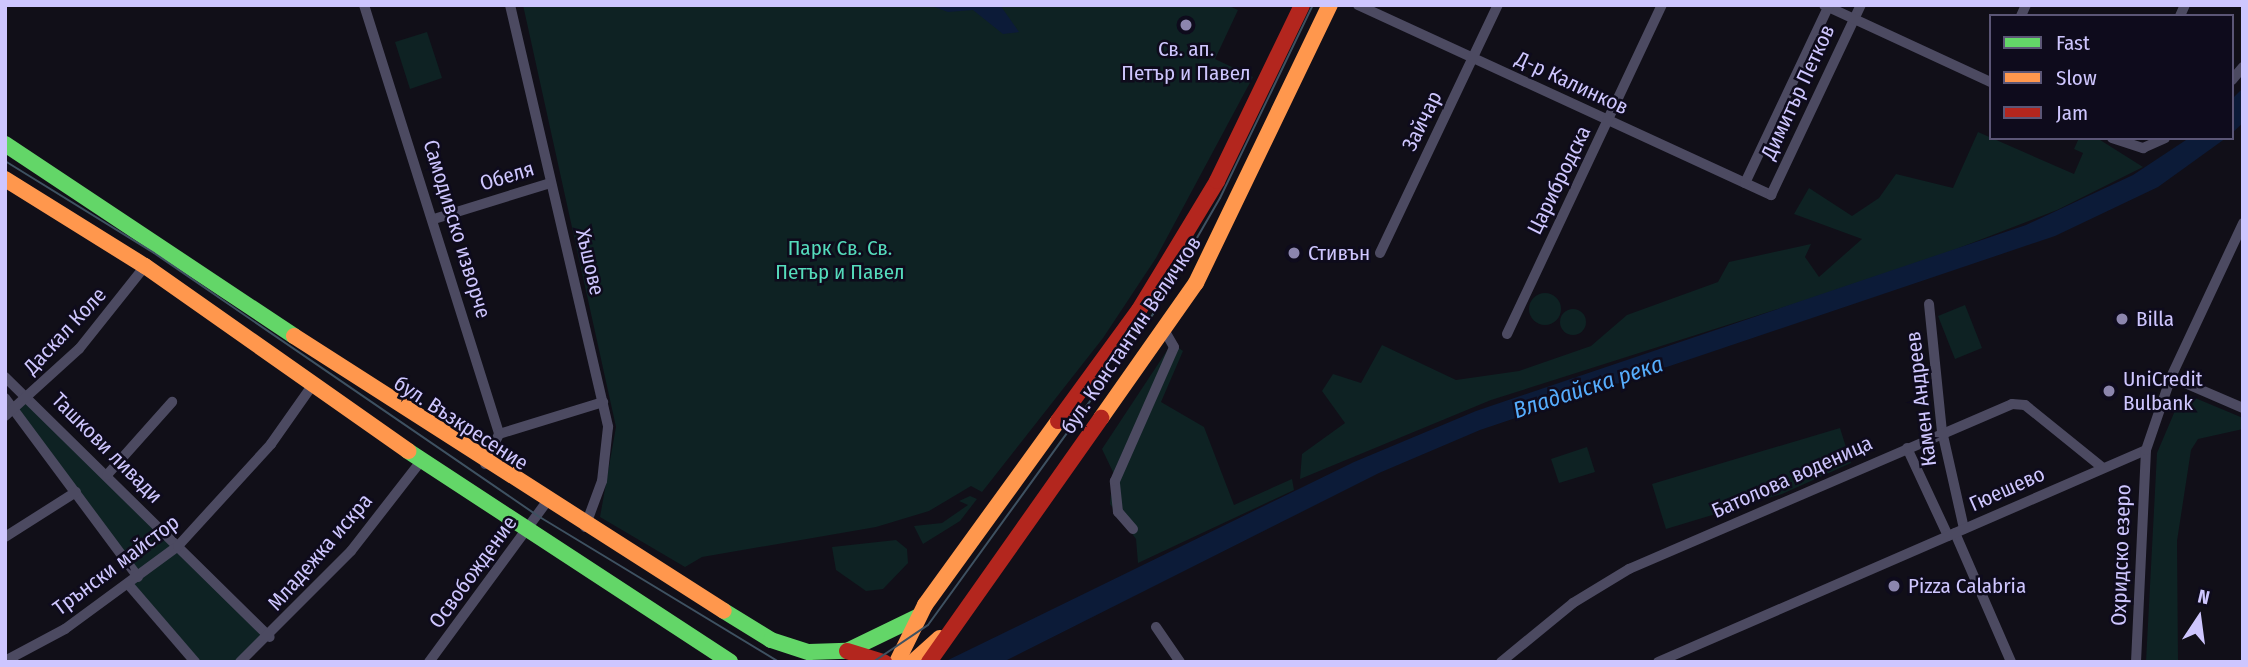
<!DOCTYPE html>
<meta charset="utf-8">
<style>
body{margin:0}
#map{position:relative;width:2248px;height:667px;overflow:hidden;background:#110f18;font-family:"Fira Sans Condensed",sans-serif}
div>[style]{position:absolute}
.green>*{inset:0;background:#0e2223}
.round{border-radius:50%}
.water>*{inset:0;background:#0c1b38}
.street>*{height:10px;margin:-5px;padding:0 5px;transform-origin:5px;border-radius:5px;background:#4c4a61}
.fast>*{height:16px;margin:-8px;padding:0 8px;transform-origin:8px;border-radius:8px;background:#63d668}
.slow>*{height:16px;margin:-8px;padding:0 8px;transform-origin:8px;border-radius:8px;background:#ff974d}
.jam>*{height:16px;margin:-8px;padding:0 8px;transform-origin:8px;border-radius:8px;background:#b3261e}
.tram>*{height:2px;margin:-1px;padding:0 1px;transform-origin:1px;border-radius:1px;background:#3e5161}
.dots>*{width:19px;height:19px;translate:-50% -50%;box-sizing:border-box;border:4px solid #0e0b1c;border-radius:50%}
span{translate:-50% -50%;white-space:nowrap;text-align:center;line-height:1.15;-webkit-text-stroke:5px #0e0b1c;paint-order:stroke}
.poi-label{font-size:21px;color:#cec6fe}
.left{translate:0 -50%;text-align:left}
.street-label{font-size:21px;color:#cec6fe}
.park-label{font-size:21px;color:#55dcbc}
.water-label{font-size:23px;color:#56adfd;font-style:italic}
.frame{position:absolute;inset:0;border:7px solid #cec6fe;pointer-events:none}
.legend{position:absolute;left:1989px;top:14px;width:245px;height:126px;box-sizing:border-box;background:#0e0b1c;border:2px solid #5b5676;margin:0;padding:9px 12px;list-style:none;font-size:21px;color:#cec6fe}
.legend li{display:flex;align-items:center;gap:14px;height:35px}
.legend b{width:35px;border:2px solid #5b5676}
.north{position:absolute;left:2164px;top:583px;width:70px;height:70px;-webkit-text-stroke:5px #0e0b1c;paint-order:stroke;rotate:13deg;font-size:19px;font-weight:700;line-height:28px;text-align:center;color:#cec6fe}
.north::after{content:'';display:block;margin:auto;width:24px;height:32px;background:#cec6fe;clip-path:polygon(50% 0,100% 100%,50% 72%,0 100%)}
</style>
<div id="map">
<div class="green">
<i style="clip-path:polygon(523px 5px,1227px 5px,1238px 10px,1215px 59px,1253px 77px,1156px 258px,1103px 338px,982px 492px,971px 486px,929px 511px,876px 527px,702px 557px,685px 567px,600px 517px,616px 427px)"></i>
<i style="clip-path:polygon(427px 32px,442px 78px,410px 89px,395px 42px)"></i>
<i style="clip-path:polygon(1978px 132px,2074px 174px,2083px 153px,2074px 149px,2079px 138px,2097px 138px,2143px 167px,2057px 210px,1907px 268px,1491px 400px,1300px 479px,1302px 454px,1345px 423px,1322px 391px,1333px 374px,1361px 383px,1382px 345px,1456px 380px,1519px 371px,1591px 346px,1627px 315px,1718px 282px,1729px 262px,1811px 244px,1805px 257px,1819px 277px,1862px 239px,1794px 214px,1809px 188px,1852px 216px,1879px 198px,1896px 174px,1953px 188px)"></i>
<i class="round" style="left:1529px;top:293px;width:32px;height:32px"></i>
<i style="clip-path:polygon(1965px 305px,1982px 348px,1955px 359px,1938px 316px)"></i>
<i class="round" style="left:1560px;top:309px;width:26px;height:26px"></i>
<i style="clip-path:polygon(1172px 343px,1183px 351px,1161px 402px,1204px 427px,1234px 505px,1292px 479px,1294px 490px,1138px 563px,1136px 539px,1110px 504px,1113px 472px,1102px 449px)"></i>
<i style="clip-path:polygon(2188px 395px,2243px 418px,2243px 429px,2198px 439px,2191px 450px,2177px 541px,2178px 662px,2146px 662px,2157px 453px,2180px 399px)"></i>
<i style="clip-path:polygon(30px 400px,176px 546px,138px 574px,15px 411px)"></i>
<i style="clip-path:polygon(1840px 428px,1851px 463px,1782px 494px,1666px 529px,1652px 484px)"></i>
<i style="clip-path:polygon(1587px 447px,1595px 472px,1559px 483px,1551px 459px)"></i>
<i style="clip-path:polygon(970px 496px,977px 499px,960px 521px,923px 544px,914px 526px,942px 523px,968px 505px,959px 501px)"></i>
<i style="clip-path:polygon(896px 540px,907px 549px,908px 563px,883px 589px,866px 591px,836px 570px,832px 547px)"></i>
<i style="clip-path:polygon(178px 546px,270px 637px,240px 662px,195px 662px,128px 584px)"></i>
</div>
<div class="water">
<i style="clip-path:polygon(929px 5px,1000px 5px,1019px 32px,1003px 34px,973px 10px,948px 12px)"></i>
<i style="clip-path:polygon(2243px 88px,2243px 123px,2232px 133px,2232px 99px)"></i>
<i style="clip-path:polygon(2189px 138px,2226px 138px,2158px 187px,2055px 236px,1480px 430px,1379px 473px,1003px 662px,944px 662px,1354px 462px,1476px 411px,2026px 225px,2133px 175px)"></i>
</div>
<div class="street">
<i style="left:364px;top:5px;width:450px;rotate:72.5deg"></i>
<i style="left:499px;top:434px;width:33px;rotate:115deg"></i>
<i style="left:510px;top:5px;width:433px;rotate:76.9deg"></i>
<i style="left:608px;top:427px;width:54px;rotate:96.3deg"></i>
<i style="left:602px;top:481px;width:49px;rotate:110.3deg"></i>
<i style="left:1358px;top:5px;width:455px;rotate:24.7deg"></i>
<i style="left:1771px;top:195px;width:210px;rotate:-64.7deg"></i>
<i style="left:1824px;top:5px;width:184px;rotate:24.8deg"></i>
<i style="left:2021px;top:16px;width:12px;rotate:-66deg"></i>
<i style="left:2180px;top:16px;width:12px;rotate:-66deg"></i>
<i style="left:2232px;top:80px;width:17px;rotate:-50deg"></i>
<i style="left:2112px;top:138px;width:33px;rotate:18deg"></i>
<i style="left:2143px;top:148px;width:24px;rotate:-24deg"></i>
<i style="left:1745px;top:183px;width:197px;rotate:-64.7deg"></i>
<i style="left:434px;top:219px;width:121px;rotate:-17.2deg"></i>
<i style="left:1380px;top:253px;width:275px;rotate:-64.6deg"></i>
<i style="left:1929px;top:304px;width:128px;rotate:84.2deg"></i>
<i style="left:1942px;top:431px;width:100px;rotate:77.3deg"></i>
<i style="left:1507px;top:334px;width:364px;rotate:-64.8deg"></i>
<i style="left:5px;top:377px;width:371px;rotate:44.5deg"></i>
<i style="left:2171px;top:377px;width:78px;rotate:23.3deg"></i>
<i style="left:5px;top:398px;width:223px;rotate:53.4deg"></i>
<i style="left:5px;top:416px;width:100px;rotate:-42.2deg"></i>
<i style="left:79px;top:349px;width:106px;rotate:-51.5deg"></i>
<i style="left:499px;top:434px;width:109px;rotate:-17.1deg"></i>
<i style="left:1907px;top:448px;width:97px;rotate:65deg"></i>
<i style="left:107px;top:475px;width:98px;rotate:-48.3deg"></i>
<i style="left:1133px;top:529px;width:23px;rotate:-131deg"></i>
<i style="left:1118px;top:512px;width:31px;rotate:-96deg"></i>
<i style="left:1115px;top:481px;width:146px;rotate:-66.2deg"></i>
<i style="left:1174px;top:347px;width:20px;rotate:-120deg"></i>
<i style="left:1955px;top:533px;width:141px;rotate:66.5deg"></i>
<i style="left:5px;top:537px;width:84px;rotate:-32.4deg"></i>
<i style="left:128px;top:584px;width:103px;rotate:49.3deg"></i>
<i style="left:1156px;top:627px;width:42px;rotate:55.6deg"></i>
<i style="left:5px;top:661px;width:68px;rotate:-28.1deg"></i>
<i style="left:65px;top:629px;width:140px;rotate:-36.3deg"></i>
<i style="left:178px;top:546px;width:138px;rotate:-47.6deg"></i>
<i style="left:271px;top:444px;width:75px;rotate:-54.8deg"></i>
<i style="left:240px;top:662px;width:157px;rotate:-45deg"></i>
<i style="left:351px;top:551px;width:114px;rotate:-52.1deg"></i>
<i style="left:429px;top:662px;width:197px;rotate:-53.7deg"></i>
<i style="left:1501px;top:662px;width:93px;rotate:-39.3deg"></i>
<i style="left:1573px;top:603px;width:66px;rotate:-31.3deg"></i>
<i style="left:1629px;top:569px;width:417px;rotate:-23.3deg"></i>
<i style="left:2012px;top:404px;width:13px;rotate:4deg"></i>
<i style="left:2025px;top:405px;width:100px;rotate:38.9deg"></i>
<i style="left:1658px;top:662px;width:532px;rotate:-23.48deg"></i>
<i style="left:2136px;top:662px;width:212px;rotate:-87.3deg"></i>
<i style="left:2146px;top:450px;width:77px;rotate:-71.1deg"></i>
<i style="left:2171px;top:377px;width:170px;rotate:-64.9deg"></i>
</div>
<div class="fast">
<i style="left:5px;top:144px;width:347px;rotate:33.6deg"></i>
<i style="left:408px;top:451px;width:385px;rotate:33.2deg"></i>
<i style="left:724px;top:611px;width:55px;rotate:31.7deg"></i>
<i style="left:771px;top:640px;width:40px;rotate:18deg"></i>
<i style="left:809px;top:652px;width:38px;rotate:-2deg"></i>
<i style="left:847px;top:651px;width:78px;rotate:-25.9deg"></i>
</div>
<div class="slow">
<i style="left:5px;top:179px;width:165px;rotate:31.9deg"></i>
<i style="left:145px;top:266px;width:322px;rotate:35.1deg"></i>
<i style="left:294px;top:336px;width:510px;rotate:32.6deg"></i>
<i style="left:1101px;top:418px;width:165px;rotate:-54.9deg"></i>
<i style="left:1196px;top:283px;width:309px;rotate:-64.3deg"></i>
<i style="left:897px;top:662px;width:64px;rotate:-63.8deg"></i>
<i style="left:925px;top:605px;width:227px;rotate:-54.1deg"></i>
<i style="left:913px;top:662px;width:36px;rotate:-42deg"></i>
</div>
<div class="jam">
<i style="left:1058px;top:421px;width:137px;rotate:-53.9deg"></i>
<i style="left:1139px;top:310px;width:151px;rotate:-58.8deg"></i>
<i style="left:1217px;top:181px;width:195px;rotate:-64.2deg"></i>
<i style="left:847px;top:651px;width:39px;rotate:17deg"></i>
<i style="left:929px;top:662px;width:299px;rotate:-54.8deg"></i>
</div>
<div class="tram">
<i style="left:5px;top:161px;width:175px;rotate:31.7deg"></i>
<i style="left:154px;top:253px;width:465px;rotate:34.4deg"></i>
<i style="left:538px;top:516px;width:282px;rotate:31.2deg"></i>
<i style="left:873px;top:662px;width:66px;rotate:-33.9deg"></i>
<i style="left:928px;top:625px;width:384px;rotate:-54.1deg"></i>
<i style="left:1153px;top:314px;width:134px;rotate:-60deg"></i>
<i style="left:1220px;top:198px;width:214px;rotate:-64.3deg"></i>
</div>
<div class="dots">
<i style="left:1186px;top:25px;background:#8c86ae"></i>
<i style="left:1294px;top:253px;background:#8c86ae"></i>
<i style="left:2122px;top:319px;background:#8c86ae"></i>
<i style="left:2109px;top:391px;background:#8c86ae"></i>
<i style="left:1894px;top:586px;background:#8c86ae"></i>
</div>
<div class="poi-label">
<span style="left:1186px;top:61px">Св. ап.<br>Петър и Павел</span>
<span class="left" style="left:1308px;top:253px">Стивън</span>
<span class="left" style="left:2136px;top:319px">Billa</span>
<span class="left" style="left:2123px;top:391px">UniCredit<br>Bulbank</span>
<span class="left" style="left:1908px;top:586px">Pizza Calabria</span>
</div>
<div class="street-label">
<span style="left:1572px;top:83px;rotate:25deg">Д-р Калинков</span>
<span style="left:1798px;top:92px;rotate:-65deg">Димитър Петков</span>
<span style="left:1422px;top:121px;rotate:-64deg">Зайчар</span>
<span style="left:507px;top:176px;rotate:-17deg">Обеля</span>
<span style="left:1559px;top:180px;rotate:-64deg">Царибродска</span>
<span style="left:457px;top:229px;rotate:73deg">Самодивско изворче</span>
<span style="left:590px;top:262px;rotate:77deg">Хъшове</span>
<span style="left:65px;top:331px;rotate:-47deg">Даскал Коле</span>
<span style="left:1131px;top:335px;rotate:-56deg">бул. Константин Величков</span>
<span style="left:1921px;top:399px;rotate:-97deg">Камен Андреев</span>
<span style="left:461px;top:423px;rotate:33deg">бул. Възкресение</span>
<span style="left:107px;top:448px;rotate:45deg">Ташкови ливади</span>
<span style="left:1792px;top:477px;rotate:-24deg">Батолова воденица</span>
<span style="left:2007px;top:489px;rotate:-24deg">Гюешево</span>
<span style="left:320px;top:552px;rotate:-49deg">Младежка искра</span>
<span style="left:2121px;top:555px;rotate:-88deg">Охридско езеро</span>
<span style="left:116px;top:565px;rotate:-37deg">Трънски майстор</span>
<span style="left:473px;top:572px;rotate:-54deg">Освобождение</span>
</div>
<div class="park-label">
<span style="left:840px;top:260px">Парк Св. Св.<br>Петър и Павел</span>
</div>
<div class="water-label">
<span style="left:1588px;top:387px;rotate:-18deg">Владайска река</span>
</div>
<div class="frame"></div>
<ul class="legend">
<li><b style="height:9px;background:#63d668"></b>Fast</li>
<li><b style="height:9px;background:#ff974d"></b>Slow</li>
<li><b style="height:9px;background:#b3261e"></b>Jam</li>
</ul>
<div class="north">N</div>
</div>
